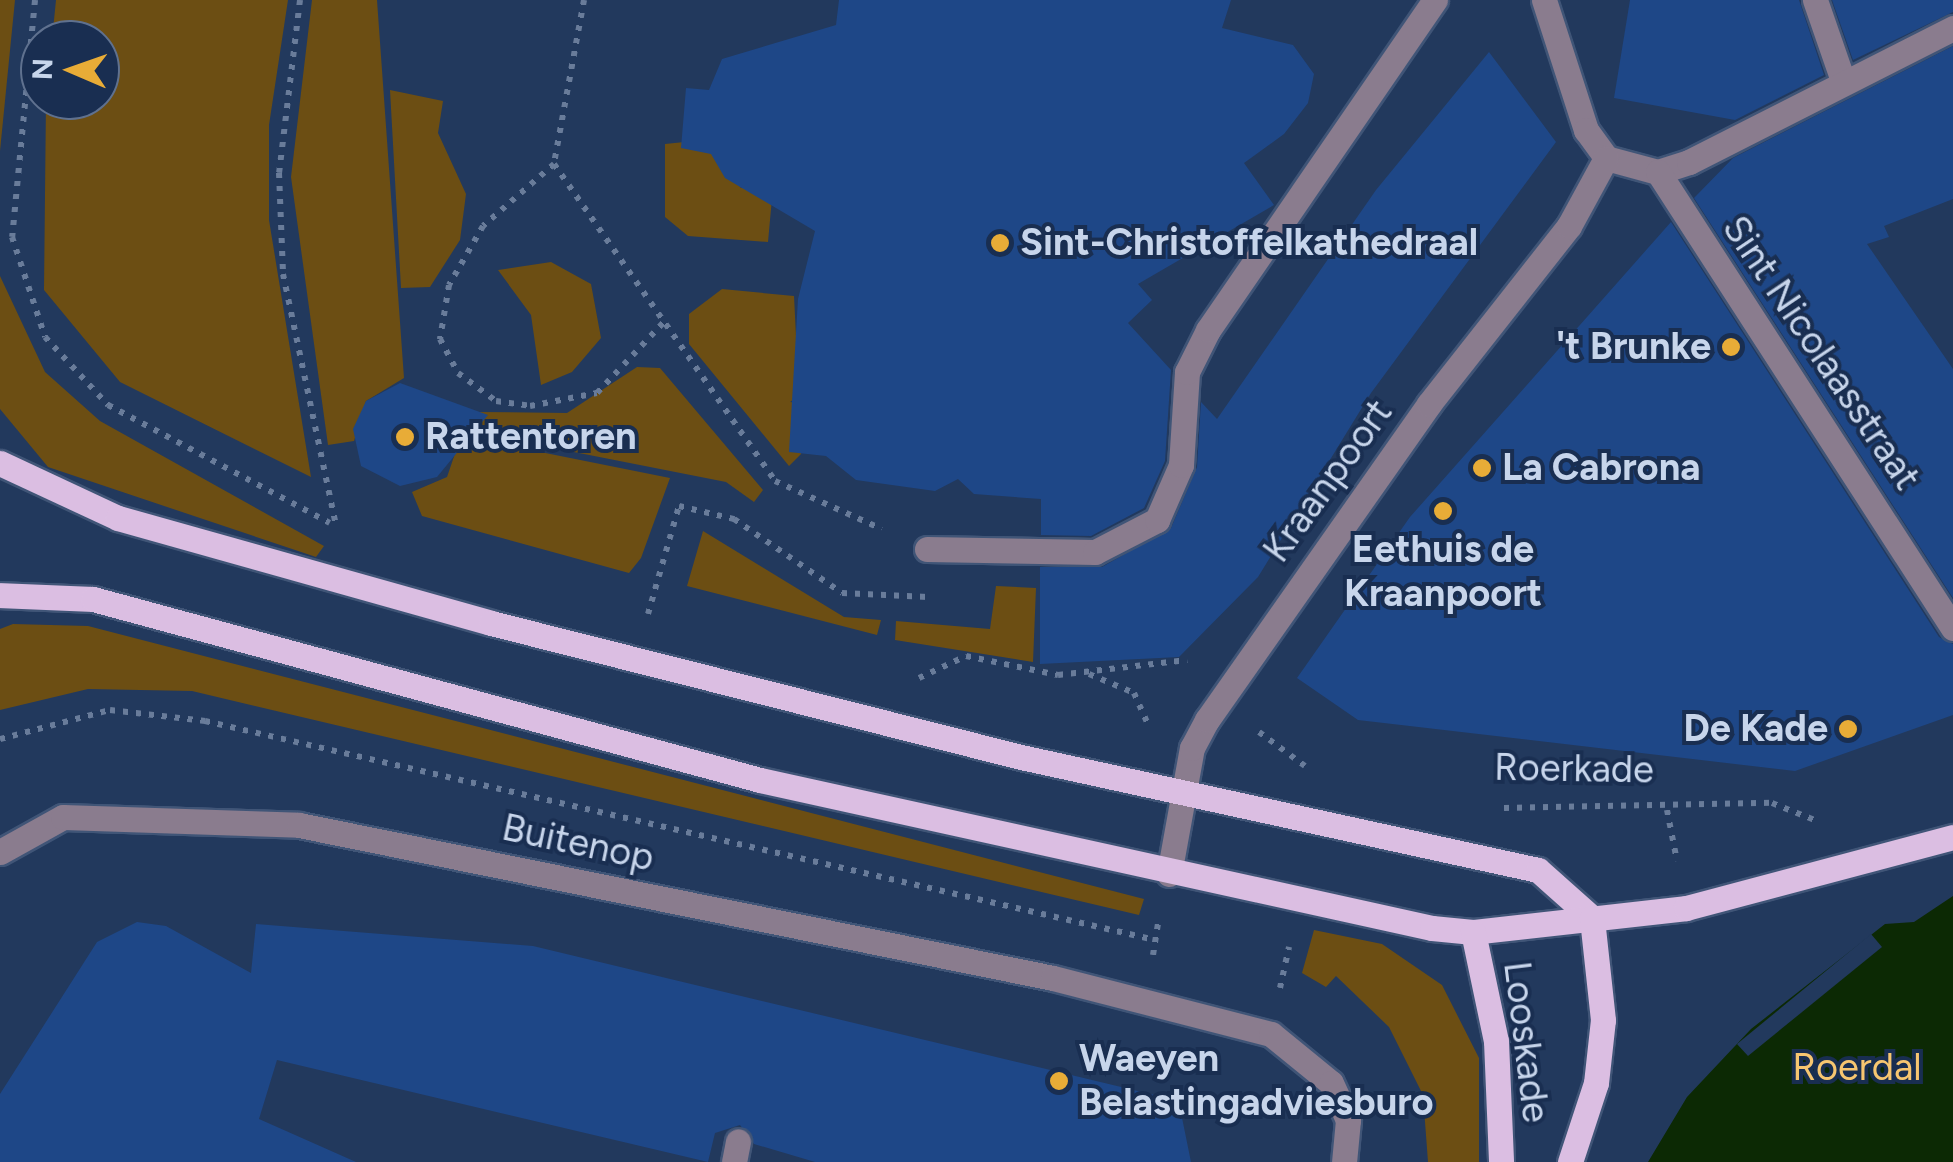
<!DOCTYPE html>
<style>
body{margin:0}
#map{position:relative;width:1953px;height:1162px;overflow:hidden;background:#22395d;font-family:Figtree,sans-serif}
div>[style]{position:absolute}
.green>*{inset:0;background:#6c4e13}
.water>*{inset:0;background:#0c2904}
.pier>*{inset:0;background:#22395d}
.building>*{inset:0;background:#1e4787}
.path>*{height:6px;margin-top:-3px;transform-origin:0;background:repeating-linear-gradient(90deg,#697c9a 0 5px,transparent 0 13px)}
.roads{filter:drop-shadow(2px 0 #405577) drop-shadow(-2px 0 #405577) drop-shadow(0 2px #405577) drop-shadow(0 -2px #405577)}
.minor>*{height:25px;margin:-12.5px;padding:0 12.5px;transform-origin:12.5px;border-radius:12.5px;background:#8a7c8e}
.major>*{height:25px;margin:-12.5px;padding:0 12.5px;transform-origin:12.5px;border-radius:12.5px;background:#dbbee2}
.dots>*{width:28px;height:28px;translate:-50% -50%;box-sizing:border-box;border:5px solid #192e51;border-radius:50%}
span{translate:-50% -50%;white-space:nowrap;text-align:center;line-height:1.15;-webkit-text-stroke:8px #192e51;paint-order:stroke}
.poi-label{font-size:38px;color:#c7d5eb;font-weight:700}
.left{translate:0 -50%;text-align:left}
.right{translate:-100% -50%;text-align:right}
.street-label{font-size:38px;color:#c7d5eb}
.park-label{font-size:38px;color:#f7c670}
.north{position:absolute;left:20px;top:20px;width:100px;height:100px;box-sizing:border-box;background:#192e51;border:2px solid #5f718f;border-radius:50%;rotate:272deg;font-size:28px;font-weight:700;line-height:40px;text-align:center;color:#c7d5eb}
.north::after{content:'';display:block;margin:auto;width:35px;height:45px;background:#e8ac37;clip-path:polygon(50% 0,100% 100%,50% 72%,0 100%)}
</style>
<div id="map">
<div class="green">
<i style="clip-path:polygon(0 0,15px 0,0 151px)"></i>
<i style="clip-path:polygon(56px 0,288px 0,269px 125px,269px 220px,311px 477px,120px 382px,44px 290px,46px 100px,100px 100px,100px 40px,52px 40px)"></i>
<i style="clip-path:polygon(312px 0,377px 0,404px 378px,366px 401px,354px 441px,328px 445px,291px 177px)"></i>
<i style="clip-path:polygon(390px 90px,443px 101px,438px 133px,466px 194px,460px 240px,430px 287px,401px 288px)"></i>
<i style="clip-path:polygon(704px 140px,741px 188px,774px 176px,768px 242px,688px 236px,665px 217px,665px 144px)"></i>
<i style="clip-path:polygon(551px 262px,591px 284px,601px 338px,572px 372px,541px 385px,531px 315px,498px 270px)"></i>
<i style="clip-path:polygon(0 276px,45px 372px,100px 421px,324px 546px,316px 557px,48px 467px,0 409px)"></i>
<i style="clip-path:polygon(722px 289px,794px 296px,799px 396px,790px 402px,810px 404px,801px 454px,789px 466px,689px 344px,689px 314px)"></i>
<i style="clip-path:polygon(637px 367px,660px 368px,763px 490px,754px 502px,726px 482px,473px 432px,476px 412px,567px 413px)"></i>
<i style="clip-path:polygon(461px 436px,670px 478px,641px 558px,629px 573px,422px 516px,412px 492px,447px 477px)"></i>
<i style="clip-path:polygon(703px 531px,844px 617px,881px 620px,877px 635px,687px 586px)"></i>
<i style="clip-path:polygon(996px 586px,1036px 588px,1033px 662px,895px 640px,896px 621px,990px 629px)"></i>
<i style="clip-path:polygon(13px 624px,88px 626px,1144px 899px,1139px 915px,192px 691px,88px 689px,0 710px,0 629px)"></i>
<i style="clip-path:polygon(1314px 930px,1382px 944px,1442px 985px,1479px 1058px,1479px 1162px,1428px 1162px,1423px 1095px,1389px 1027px,1336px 976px,1326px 987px,1302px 973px)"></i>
</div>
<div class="water">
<i style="clip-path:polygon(1953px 896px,1953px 1162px,1648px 1162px,1687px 1097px,1751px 1029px,1885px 924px,1914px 922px)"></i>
</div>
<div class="pier">
<i style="clip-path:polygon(1871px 934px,1882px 947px,1748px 1056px,1737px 1044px)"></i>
</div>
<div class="building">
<i style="clip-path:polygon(839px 0,1231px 0,1222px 28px,1293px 45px,1314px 74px,1308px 103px,1284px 134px,1244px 163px,1274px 205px,1138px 284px,1152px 300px,1128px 323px,1171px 370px,1165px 461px,1144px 508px,1091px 536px,1041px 535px,1041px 499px,974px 494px,958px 479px,935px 491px,856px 480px,826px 456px,789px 452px,798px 299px,815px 231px,725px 178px,711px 154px,681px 148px,686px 88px,709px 90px,722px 59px,836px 25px)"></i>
<i style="clip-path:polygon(1630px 0,1799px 0,1824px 75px,1735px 120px,1614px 98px)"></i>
<i style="clip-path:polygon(1832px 0,1953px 0,1953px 12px,1853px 60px)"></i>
<i style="clip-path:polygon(1953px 46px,1953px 199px,1884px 226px,1889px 237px,1867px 244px,1953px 369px,1953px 598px,1694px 198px,1733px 158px)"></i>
<i style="clip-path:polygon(1489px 52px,1556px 142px,1371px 393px,1258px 577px,1179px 657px,1040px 664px,1040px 567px,1102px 567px,1171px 528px,1197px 467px,1201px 402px,1217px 419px,1376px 190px)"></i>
<i style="clip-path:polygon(1671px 222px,1939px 637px,1953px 644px,1953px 715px,1795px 771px,1358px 720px,1297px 678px,1410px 517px)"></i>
<i style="clip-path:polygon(400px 383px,488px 415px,437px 477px,400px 486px,361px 466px,353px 429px,366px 401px)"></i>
<i style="clip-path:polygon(137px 922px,166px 926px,251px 973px,256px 924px,533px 946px,1167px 1098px,1179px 1103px,1191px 1162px,815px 1162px,754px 1144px,740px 1125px,715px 1133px,708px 1162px,277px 1060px,259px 1119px,356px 1162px,0 1162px,0 1094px,97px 942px)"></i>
</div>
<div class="path">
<i style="left:35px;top:0;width:238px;rotate:95.5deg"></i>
<i style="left:12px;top:237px;width:105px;rotate:71.7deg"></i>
<i style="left:45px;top:337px;width:93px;rotate:47.2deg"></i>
<i style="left:108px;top:405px;width:251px;rotate:28deg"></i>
<i style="left:300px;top:0;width:174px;rotate:96.9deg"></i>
<i style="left:279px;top:173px;width:101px;rotate:87.7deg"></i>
<i style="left:283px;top:274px;width:258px;rotate:78.1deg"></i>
<i style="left:584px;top:0;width:167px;rotate:100.4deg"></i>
<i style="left:554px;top:164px;width:94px;rotate:138.9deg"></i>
<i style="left:483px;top:226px;width:68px;rotate:120deg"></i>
<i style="left:449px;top:285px;width:55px;rotate:99.5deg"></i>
<i style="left:440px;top:339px;width:38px;rotate:62deg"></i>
<i style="left:458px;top:373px;width:47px;rotate:36.4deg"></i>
<i style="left:496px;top:401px;width:34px;rotate:8deg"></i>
<i style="left:530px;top:406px;width:68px;rotate:-11deg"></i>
<i style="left:597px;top:393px;width:98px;rotate:-46.7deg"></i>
<i style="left:554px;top:164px;width:386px;rotate:55.1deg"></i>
<i style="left:775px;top:481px;width:117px;rotate:24.2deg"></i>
<i style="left:648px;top:614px;width:112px;rotate:-74deg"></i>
<i style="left:679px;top:506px;width:57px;rotate:13.3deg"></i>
<i style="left:734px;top:519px;width:131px;rotate:34.4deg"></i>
<i style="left:842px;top:593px;width:86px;rotate:2.7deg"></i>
<i style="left:1089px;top:674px;width:49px;rotate:22.9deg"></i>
<i style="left:1134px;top:693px;width:34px;rotate:66deg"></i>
<i style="left:919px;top:678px;width:52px;rotate:-25.1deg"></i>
<i style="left:966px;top:656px;width:94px;rotate:11.7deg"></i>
<i style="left:1058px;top:675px;width:130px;rotate:-6.6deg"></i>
<i style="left:1259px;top:732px;width:57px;rotate:36.5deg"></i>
<i style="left:0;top:739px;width:114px;rotate:-14.8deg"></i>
<i style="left:110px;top:710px;width:96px;rotate:6.6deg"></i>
<i style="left:205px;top:721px;width:975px;rotate:12.98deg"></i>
<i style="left:1504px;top:808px;width:268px;rotate:-1.1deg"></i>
<i style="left:1772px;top:803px;width:48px;rotate:21.8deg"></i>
<i style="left:1667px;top:810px;width:52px;rotate:78.9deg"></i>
<i style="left:1153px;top:955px;width:37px;rotate:-81deg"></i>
<i style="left:1280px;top:988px;width:42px;rotate:-77.6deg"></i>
</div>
<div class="roads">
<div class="minor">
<i style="left:1544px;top:0;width:137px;rotate:72.1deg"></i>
<i style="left:1586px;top:130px;width:34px;rotate:54deg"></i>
<i style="left:1815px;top:0;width:86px;rotate:70.9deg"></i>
<i style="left:1606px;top:158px;width:54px;rotate:15.1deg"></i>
<i style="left:1658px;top:172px;width:33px;rotate:-18deg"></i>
<i style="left:1689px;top:162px;width:296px;rotate:-26.9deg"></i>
<i style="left:1658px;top:172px;width:543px;rotate:57.1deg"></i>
<i style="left:927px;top:549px;width:168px;rotate:1deg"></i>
<i style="left:1095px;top:552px;width:70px;rotate:-27.3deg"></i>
<i style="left:1157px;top:520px;width:60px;rotate:-66.4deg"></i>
<i style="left:1181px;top:465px;width:93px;rotate:-86.3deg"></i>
<i style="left:1187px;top:372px;width:47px;rotate:-63.4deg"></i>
<i style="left:1208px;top:330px;width:401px;rotate:-55.5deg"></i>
<i style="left:0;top:852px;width:72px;rotate:-29.1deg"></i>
<i style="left:63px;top:817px;width:236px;rotate:1.9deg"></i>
<i style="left:299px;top:825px;width:769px;rotate:11.47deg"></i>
<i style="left:1053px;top:978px;width:225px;rotate:14.4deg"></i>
<i style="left:1271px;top:1034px;width:77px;rotate:39.2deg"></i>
<i style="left:1331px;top:1083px;width:41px;rotate:65.3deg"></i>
<i style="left:1348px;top:1120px;width:42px;rotate:95.4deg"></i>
<i style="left:1169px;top:874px;width:128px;rotate:-79.7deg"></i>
<i style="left:1192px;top:748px;width:32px;rotate:-62deg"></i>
<i style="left:1207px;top:720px;width:386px;rotate:-54.9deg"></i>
<i style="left:1429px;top:404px;width:226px;rotate:-51.8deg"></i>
<i style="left:1569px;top:226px;width:77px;rotate:-61.4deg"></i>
<i style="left:734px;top:1162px;width:21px;rotate:-79deg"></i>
</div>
<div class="major">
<i style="left:0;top:463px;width:130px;rotate:25deg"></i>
<i style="left:118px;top:518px;width:387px;rotate:15.7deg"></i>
<i style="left:491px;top:623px;width:547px;rotate:14.19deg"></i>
<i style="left:1021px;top:757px;width:529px;rotate:12.33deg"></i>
<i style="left:1538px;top:870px;width:72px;rotate:41.6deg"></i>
<i style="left:0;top:595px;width:93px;rotate:2.5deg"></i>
<i style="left:93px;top:599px;width:691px;rotate:15.18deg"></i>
<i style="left:760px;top:780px;width:688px;rotate:12.42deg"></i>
<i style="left:1432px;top:928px;width:41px;rotate:5.6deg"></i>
<i style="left:1473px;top:932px;width:214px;rotate:-6.4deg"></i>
<i style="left:1686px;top:908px;width:276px;rotate:-14.9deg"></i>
<i style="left:1473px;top:932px;width:111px;rotate:78.1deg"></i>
<i style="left:1496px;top:1041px;width:121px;rotate:87.6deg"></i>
<i style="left:1570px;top:1162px;width:83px;rotate:-71.8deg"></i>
<i style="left:1596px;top:1083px;width:63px;rotate:-83.7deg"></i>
<i style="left:1603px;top:1020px;width:103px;rotate:-96.2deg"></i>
</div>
</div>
<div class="dots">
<i style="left:1000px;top:243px;background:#e8ac37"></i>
<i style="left:1731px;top:347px;background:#e8ac37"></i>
<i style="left:405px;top:437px;background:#e8ac37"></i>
<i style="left:1482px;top:468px;background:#e8ac37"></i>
<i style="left:1443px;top:511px;background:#e8ac37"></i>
<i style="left:1848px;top:729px;background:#e8ac37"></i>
<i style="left:1059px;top:1081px;background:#e8ac37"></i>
</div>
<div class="poi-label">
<span class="left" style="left:1020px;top:243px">Sint-Christoffelkathedraal</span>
<span class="right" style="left:1711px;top:347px">'t Brunke</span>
<span class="left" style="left:425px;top:437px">Rattentoren</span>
<span class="left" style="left:1502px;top:468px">La Cabrona</span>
<span style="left:1443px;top:572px">Eethuis de<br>Kraanpoort</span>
<span class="right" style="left:1828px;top:729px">De Kade</span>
<span class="left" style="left:1079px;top:1081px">Waeyen<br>Belastingadviesburo</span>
</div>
<div class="street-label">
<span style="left:1821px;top:353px;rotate:56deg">Sint Nicolaasstraat</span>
<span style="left:1328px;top:481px;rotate:-54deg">Kraanpoort</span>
<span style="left:1574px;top:769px;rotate:1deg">Roerkade</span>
<span style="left:578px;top:843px;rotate:12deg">Buitenop</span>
<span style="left:1526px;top:1042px;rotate:83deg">Looskade</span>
</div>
<div class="park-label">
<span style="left:1857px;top:1068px">Roerdal</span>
</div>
<div class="north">N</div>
</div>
